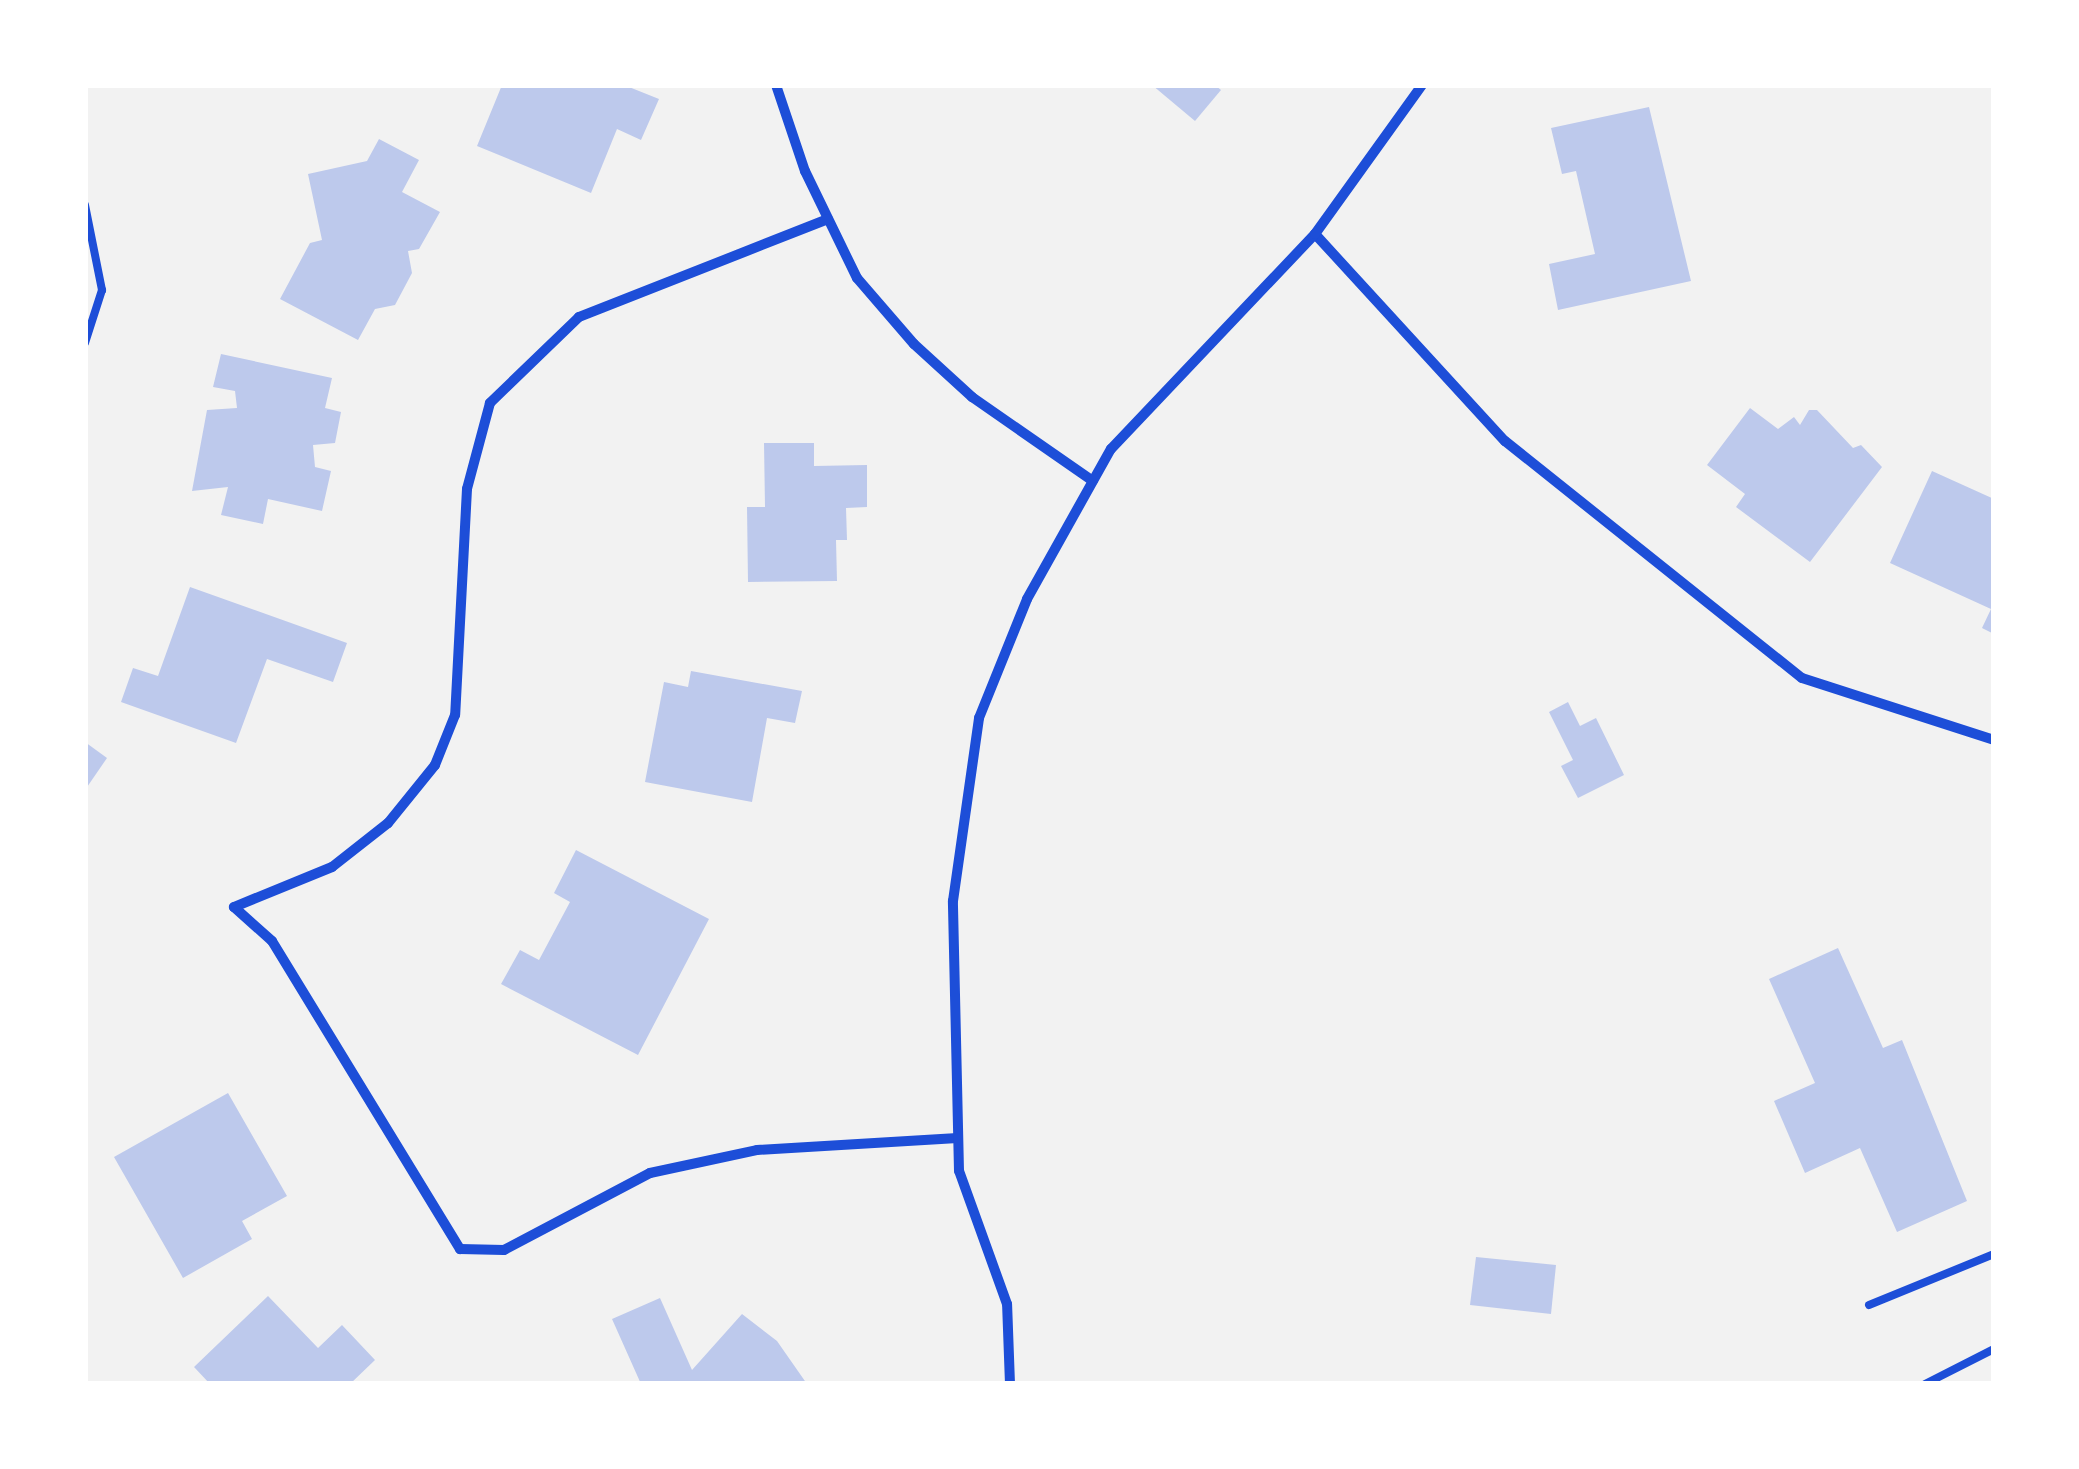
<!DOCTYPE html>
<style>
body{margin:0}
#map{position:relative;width:2079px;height:1469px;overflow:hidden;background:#f2f2f2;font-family:"IBM Plex Sans",sans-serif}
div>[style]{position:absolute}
.building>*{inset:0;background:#bdc9ec}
.service>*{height:8px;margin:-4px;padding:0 4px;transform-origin:4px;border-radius:4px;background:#1d4ed8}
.minor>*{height:10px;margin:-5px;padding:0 5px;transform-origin:5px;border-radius:5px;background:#1d4ed8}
span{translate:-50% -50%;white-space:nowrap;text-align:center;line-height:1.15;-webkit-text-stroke:9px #fff;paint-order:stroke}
.frame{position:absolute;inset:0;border:88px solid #fff;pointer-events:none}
</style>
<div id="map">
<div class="building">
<i style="clip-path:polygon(502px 85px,624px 85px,659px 99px,641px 140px,617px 129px,591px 193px,477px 146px)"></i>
<i style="clip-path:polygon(1152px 85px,1215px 85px,1221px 90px,1195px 121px)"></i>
<i style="clip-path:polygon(1649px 107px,1691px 281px,1558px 310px,1549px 264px,1595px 254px,1576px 171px,1562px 174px,1551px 128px)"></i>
<i style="clip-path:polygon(379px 139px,419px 160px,402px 192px,440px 212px,419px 249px,408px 251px,412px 273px,395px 305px,375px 309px,358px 340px,280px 299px,310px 243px,322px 240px,308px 174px,367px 161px)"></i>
<i style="clip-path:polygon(221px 354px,332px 378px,325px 408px,341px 412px,335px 443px,313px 445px,315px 467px,331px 471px,322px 511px,268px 499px,263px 524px,221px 515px,228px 487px,192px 491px,207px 410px,237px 408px,235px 391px,213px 387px)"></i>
<i style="clip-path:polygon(1750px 408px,1778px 429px,1794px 417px,1800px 425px,1809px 410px,1817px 410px,1853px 448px,1861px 445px,1882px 467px,1810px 562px,1736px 507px,1745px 494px,1707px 465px)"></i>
<i style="clip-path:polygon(764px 443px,814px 443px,814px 466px,867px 465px,867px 507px,846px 508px,847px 540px,836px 540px,837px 581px,748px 582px,747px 507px,765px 507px)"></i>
<i style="clip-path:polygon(1932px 471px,1994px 499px,1994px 634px,1982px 628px,1991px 609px,1890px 563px)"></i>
<i style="clip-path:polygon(190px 587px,347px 643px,333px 682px,267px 659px,236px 743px,121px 702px,133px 668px,158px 676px)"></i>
<i style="clip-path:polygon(691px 671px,802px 691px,795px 723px,767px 718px,752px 802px,645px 782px,664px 682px,688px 687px)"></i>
<i style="clip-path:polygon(1568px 702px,1580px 726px,1596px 718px,1624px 775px,1578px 798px,1561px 766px,1573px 760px,1549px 712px)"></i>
<i style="clip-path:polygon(85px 742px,107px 758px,85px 790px)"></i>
<i style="clip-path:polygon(576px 850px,709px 919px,638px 1055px,501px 984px,520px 950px,539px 960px,570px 902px,554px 893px)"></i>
<i style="clip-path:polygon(1838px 948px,1883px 1048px,1902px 1040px,1967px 1201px,1897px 1232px,1860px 1148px,1805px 1173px,1774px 1101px,1815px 1083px,1769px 979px)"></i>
<i style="clip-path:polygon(228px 1093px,287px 1196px,242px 1221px,252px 1239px,183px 1278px,114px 1157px)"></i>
<i style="clip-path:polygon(1476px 1257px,1556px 1265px,1551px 1314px,1470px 1305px)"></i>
<i style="clip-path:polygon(268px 1296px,318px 1348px,342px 1325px,375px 1360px,350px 1384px,210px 1384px,194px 1367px)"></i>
<i style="clip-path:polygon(660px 1298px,692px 1370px,742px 1314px,777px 1341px,807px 1384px,641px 1384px,612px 1319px)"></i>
</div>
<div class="service">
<i style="left:85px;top:205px;width:87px;rotate:78.7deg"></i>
<i style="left:102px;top:290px;width:56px;rotate:107.8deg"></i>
<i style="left:1869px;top:1305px;width:135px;rotate:-22.2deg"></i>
<i style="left:1925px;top:1384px;width:77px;rotate:-26.9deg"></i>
</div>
<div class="minor">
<i style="left:776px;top:85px;width:91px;rotate:71.4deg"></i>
<i style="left:805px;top:171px;width:119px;rotate:64.1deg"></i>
<i style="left:857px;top:278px;width:87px;rotate:49.2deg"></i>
<i style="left:914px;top:344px;width:79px;rotate:42.4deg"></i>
<i style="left:972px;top:397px;width:147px;rotate:34.8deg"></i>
<i style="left:828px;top:219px;width:268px;rotate:158.5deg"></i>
<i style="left:579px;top:317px;width:124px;rotate:136deg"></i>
<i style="left:490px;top:403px;width:89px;rotate:105deg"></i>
<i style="left:467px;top:489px;width:226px;rotate:93deg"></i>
<i style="left:455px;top:715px;width:54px;rotate:111.8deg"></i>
<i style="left:435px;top:765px;width:75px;rotate:129deg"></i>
<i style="left:388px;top:823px;width:71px;rotate:141.8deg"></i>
<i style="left:332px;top:867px;width:106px;rotate:157.8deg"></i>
<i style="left:234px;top:907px;width:51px;rotate:41.8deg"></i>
<i style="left:272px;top:941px;width:361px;rotate:58.6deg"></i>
<i style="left:460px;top:1249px;width:44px;rotate:1.3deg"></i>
<i style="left:504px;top:1250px;width:165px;rotate:-27.8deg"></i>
<i style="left:650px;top:1173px;width:109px;rotate:-12.1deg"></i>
<i style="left:757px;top:1150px;width:201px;rotate:-3.4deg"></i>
<i style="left:1315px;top:234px;width:281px;rotate:47.5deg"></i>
<i style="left:1505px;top:441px;width:380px;rotate:38.6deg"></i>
<i style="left:1802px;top:678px;width:202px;rotate:17.9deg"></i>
<i style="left:1010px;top:1384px;width:80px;rotate:-92.1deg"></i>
<i style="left:1007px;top:1304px;width:141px;rotate:-109.8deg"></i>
<i style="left:959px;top:1171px;width:270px;rotate:-91.3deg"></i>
<i style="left:953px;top:901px;width:185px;rotate:-81.9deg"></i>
<i style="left:979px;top:718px;width:128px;rotate:-68deg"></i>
<i style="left:1027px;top:599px;width:172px;rotate:-60.8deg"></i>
<i style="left:1111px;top:449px;width:296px;rotate:-46.5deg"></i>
<i style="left:1315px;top:234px;width:183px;rotate:-54.3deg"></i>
</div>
<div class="frame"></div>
</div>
